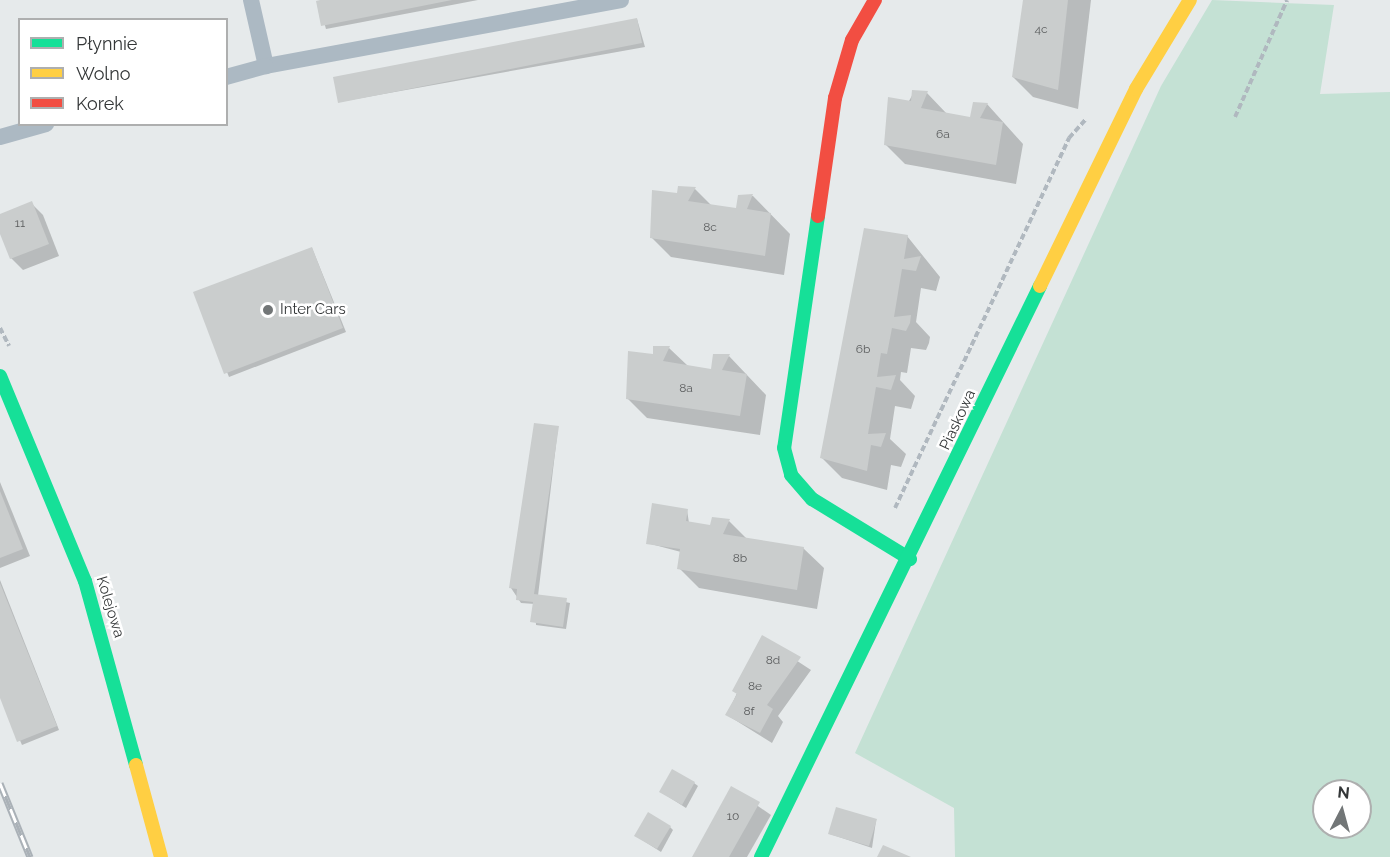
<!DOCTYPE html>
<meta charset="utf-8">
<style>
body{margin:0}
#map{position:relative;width:1390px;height:857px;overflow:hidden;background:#e6eaeb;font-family:Raleway,sans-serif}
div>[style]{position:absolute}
.green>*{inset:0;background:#c4e1d4}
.shadow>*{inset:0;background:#0003}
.building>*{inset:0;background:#cacdcd}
.path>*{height:4px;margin-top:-2px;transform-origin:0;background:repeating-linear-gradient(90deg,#b0b8bf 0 6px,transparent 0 9px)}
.lane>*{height:16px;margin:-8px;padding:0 8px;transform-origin:8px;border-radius:8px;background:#acb9c3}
.fast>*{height:14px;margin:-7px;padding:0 7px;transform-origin:7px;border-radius:7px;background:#16e098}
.slow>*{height:14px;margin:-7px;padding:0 7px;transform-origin:7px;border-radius:7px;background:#ffcf43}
.jam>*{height:14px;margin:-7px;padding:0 7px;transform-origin:7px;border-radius:7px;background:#f24e42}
.rail>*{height:7px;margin-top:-3.5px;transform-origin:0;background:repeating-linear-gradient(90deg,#fff 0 14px,#aab1b7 0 28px);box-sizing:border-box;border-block:2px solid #aab1b7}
.dots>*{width:16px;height:16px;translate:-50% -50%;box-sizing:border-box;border:3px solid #fff;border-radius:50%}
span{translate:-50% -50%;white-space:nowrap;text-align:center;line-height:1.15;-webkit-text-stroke:5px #fff;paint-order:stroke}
.number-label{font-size:12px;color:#5a5c5d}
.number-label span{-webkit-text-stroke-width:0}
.poi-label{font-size:15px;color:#343738}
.left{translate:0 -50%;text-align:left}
.street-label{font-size:15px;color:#343738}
.legend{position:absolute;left:18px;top:18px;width:210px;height:108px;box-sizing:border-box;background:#fff;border:2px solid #aeafaf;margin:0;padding:8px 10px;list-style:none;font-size:18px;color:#343738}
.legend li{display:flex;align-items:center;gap:12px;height:30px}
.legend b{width:30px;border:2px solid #aeafaf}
.north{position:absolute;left:1312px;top:779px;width:60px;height:60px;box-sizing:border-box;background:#fff;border:2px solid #aeafaf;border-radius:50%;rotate:6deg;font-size:16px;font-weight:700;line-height:24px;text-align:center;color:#343738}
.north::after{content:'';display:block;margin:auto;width:21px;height:27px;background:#727677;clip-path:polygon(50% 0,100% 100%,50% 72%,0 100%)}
</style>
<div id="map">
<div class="green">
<i style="clip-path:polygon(evenodd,1212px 0,1334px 5px,1320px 94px,1390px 92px,1390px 857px,955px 857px,954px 808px,855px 753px,1161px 86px,1212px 0,1324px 791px,1360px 791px,1360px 827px,1324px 827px,1324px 791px)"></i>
</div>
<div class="shadow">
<i style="clip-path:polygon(478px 0,326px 29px,318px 2px,328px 0)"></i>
<i style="clip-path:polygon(1026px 0,1091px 0,1078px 109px,1033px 97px,1013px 77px)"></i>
<i style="clip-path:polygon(637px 19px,645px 47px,339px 102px)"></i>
<i style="clip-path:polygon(914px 92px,927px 93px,947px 114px,971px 118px,987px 104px,1023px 144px,1016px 184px,905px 164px,885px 144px)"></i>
<i style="clip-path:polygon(695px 189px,712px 206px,737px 210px,739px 197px,753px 196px,790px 234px,784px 275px,671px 257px,651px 237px,678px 194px)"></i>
<i style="clip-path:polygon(31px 203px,43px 215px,59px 256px,23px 270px,11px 258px,0 215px)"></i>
<i style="clip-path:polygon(907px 236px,940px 277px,936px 291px,921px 288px,916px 322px,930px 337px,929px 343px,926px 350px,911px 348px,907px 373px,901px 372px,900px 380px,915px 396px,911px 409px,895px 406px,890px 439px,906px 454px,901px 467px,891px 465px,887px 490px,842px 478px,822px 458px)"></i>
<i style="clip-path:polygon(312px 248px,346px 332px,229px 377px,195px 293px)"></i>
<i style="clip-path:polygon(669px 348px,688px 366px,712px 370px,729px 356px,766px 395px,760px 435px,647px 418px,627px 398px,654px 356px)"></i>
<i style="clip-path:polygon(558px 428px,538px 596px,570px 603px,566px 629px,536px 625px,535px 604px,521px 603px,511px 588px)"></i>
<i style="clip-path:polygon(0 482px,30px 556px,0 568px)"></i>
<i style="clip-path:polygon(687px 510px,689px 523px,712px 527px,729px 521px,747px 539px,803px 548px,824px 568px,817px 609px,699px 588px,679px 568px,681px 552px,647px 543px)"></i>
<i style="clip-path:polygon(0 580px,59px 730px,22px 745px,0 694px)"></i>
<i style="clip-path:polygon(762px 638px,811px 670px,778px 716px,783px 722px,772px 743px,727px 715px)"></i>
<i style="clip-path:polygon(694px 783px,698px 786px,686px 808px,661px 792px)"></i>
<i style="clip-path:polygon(732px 788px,771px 815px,747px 857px,694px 857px)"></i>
<i style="clip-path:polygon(876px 821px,872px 848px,830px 834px)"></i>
<i style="clip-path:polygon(670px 827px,673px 830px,661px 852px,636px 836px)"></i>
</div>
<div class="building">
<i style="clip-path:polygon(452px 0,321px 26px,316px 1px,320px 0)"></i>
<i style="clip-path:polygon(1023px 0,1068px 0,1058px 90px,1012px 77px)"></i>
<i style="clip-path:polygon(637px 18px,642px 43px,338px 103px,333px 77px)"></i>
<i style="clip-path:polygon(912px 90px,928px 91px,921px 108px,970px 117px,973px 102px,988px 103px,980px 118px,1003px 122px,996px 165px,884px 145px,888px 97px,911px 101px)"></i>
<i style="clip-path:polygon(678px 186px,696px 187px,688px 201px,736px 208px,738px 195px,753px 194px,747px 209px,771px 213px,765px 256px,650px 238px,652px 190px,677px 193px)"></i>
<i style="clip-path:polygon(32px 201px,49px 244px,10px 259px,0 234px,0 214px)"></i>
<i style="clip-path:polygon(864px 228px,908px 235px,904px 259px,921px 256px,916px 271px,902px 269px,894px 317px,911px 315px,910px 323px,906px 331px,892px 328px,887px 354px,881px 353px,877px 377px,896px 375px,891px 390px,876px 387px,868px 434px,886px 433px,881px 447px,871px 445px,867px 471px,820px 458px)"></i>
<i style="clip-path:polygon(312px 247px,343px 328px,224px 374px,193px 292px)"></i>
<i style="clip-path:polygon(653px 346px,670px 346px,663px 361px,711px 369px,713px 354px,730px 354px,722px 370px,747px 374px,740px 416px,626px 399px,628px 351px,653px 354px)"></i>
<i style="clip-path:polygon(534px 423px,559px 426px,534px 594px,567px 598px,563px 627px,530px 622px,533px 602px,516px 600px,517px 589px,509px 588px)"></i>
<i style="clip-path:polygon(0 491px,23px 549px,0 558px)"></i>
<i style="clip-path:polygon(652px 503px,688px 509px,686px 521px,710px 525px,712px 517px,730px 519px,723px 534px,804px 547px,797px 590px,677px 569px,680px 549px,646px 544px)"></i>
<i style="clip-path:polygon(0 583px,57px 726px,17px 742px,0 698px)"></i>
<i style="clip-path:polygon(762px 635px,801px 657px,767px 705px,773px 709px,760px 733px,725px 715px,737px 694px,732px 691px)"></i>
<i style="clip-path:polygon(672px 769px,695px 782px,682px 805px,659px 792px)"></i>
<i style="clip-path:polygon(731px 786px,760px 802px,729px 857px,692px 857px)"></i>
<i style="clip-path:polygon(836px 807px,877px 819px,869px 846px,828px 834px)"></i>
<i style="clip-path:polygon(648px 812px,671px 826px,657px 849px,634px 836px)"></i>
<i style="clip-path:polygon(883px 845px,911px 857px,877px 857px)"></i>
</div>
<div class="path">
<i style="left:1235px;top:117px;width:128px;rotate:-66deg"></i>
<i style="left:0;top:328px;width:20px;rotate:63deg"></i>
<i style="left:895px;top:508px;width:409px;rotate:-64.8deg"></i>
<i style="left:1069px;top:138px;width:24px;rotate:-48deg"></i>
</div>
<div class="lane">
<i style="left:251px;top:0;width:68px;rotate:77.2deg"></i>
<i style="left:266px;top:66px;width:361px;rotate:-10.5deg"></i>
<i style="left:226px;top:77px;width:41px;rotate:-15.4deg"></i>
<i style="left:0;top:137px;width:48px;rotate:-15.8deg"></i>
</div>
<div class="fast">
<i style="left:818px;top:216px;width:234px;rotate:98.3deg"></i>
<i style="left:784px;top:448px;width:28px;rotate:75deg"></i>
<i style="left:791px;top:475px;width:32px;rotate:49deg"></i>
<i style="left:812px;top:499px;width:115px;rotate:31.5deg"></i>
<i style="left:0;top:376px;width:222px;rotate:67.5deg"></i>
<i style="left:85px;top:581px;width:191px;rotate:74.5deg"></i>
<i style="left:761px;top:857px;width:636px;rotate:-63.96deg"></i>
</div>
<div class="slow">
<i style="left:1040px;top:286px;width:219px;rotate:-64deg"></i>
<i style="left:1136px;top:89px;width:104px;rotate:-58.8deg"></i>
<i style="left:136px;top:765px;width:95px;rotate:74.8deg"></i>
</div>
<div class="jam">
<i style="left:818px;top:216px;width:119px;rotate:-81.8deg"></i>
<i style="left:835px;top:98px;width:60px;rotate:-73.7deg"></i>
<i style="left:852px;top:40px;width:46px;rotate:-60.1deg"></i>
</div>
<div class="rail">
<i style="left:0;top:783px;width:80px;rotate:67.9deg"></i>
</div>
<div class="dots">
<i style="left:268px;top:310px;background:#727677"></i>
</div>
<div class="number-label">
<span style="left:1041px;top:30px">4c</span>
<span style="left:943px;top:135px">6a</span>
<span style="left:20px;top:224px">11</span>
<span style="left:710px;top:228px">8c</span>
<span style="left:863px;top:350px">6b</span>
<span style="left:686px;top:389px">8a</span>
<span style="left:740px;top:559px">8b</span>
<span style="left:773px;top:661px">8d</span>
<span style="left:755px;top:687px">8e</span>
<span style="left:749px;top:712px">8f</span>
<span style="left:733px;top:817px">10</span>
</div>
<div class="poi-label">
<span class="left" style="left:280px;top:310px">Inter Cars</span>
</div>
<div class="street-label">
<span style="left:958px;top:420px;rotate:-65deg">Piaskowa</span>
<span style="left:110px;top:607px;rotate:73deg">Kolejowa</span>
</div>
<ul class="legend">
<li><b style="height:8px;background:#16e098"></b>Płynnie</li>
<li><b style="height:8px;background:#ffcf43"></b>Wolno</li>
<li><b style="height:8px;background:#f24e42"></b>Korek</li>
</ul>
<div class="north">N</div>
</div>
